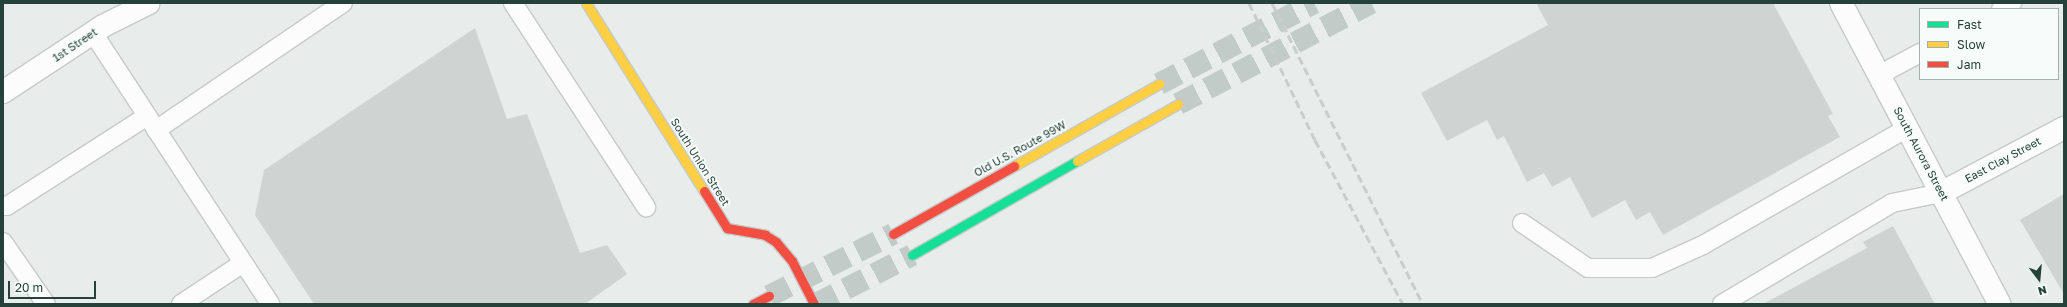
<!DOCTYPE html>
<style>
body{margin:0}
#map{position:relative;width:2067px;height:307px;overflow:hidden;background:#e8edeb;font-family:"Golos Text",sans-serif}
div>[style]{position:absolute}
.building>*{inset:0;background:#cfd4d2}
.primary-tunnel>*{height:22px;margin-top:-11px;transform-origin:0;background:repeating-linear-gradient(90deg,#c1cbc8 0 22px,transparent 0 33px)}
.roads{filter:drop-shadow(1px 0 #c5cac8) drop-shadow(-1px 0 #c5cac8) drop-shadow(0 1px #c5cac8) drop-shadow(0 -1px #c5cac8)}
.lane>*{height:18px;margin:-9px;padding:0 9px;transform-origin:9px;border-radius:9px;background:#fcfcfc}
.street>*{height:22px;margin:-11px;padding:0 11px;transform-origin:11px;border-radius:11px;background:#fcfcfc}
.fast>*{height:9px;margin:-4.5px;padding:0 4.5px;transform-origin:4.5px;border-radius:4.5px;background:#16e098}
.slow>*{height:9px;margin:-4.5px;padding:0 4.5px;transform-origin:4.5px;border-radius:4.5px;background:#ffcf43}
.jam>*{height:9px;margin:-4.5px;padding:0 4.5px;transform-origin:4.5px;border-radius:4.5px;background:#f24e42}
.rail>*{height:3px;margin-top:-1.5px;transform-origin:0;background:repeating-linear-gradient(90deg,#c9cdcc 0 8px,transparent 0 12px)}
span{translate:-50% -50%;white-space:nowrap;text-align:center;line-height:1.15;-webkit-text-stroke:3.5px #f7fbf9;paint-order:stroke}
.street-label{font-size:11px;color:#24423a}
.frame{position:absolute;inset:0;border:4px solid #24423a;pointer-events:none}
.legend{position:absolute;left:1919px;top:8px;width:140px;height:72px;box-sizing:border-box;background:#f7fbf9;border:1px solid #a3b1ad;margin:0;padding:5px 7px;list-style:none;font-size:12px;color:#24423a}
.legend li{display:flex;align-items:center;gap:8px;height:20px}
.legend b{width:20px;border:1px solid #a3b1ad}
.north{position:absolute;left:2019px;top:259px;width:40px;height:40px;-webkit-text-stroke:3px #f7fbf9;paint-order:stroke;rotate:164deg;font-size:11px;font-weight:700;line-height:16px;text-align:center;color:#24423a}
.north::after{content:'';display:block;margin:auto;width:14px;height:18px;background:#24423a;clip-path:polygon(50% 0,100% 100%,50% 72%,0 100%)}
.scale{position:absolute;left:8px;top:281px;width:88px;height:18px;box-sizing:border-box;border:2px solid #24423a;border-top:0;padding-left:5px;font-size:12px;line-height:14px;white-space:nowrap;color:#24423a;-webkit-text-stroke:3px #f7fbf9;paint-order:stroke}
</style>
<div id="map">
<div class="building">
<i style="clip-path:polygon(1536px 3px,1773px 3px,1833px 114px,1828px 116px,1840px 137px,1663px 235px,1650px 212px,1636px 220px,1625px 200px,1592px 218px,1570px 177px,1552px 187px,1544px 173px,1527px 182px,1504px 136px,1497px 140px,1487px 120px,1447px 141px,1421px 93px,1548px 25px)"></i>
<i style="clip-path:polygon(475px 28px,507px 119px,527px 114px,580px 253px,607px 245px,627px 274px,585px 304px,314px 304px,255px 215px,264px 170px)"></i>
<i style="clip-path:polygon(2064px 194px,2064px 294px,2020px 220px)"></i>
<i style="clip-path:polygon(1893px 226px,1935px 304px,1763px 304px,1867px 248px,1863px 242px)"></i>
</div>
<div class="primary-tunnel">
<i style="left:1159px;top:84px;width:175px;rotate:-27.6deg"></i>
<i style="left:1178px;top:104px;width:218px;rotate:-27.6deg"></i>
<i style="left:769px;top:296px;width:139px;rotate:-26.6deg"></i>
<i style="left:816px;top:304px;width:108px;rotate:-27deg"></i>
</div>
<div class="roads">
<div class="lane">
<i style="left:513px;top:3px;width:244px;rotate:56.9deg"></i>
<i style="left:2001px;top:9px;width:13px;rotate:-29deg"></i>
<i style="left:93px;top:33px;width:324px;rotate:56.8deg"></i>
<i style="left:1879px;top:75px;width:47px;rotate:-28.2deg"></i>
<i style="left:156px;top:130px;width:226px;rotate:-34.2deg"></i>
<i style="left:3px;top:206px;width:4px"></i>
<i style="left:7px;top:206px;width:166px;rotate:-32.7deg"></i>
<i style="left:1522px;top:223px;width:80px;rotate:34.3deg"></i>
<i style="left:1588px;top:268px;width:64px"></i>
<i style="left:1652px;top:268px;width:56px;rotate:-24.3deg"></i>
<i style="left:1703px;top:245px;width:235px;rotate:-29.8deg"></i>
<i style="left:3px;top:242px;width:75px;rotate:55.3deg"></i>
<i style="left:181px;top:304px;width:74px;rotate:-33.5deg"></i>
<i style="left:1722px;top:304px;width:198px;rotate:-30.7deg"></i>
<i style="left:1892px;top:203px;width:50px;rotate:-11.5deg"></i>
</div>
<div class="street">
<i style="left:1841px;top:3px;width:340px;rotate:62.2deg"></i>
<i style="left:3px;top:92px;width:120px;rotate:-33.4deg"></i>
<i style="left:103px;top:26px;width:51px;rotate:-26.6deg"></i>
<i style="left:1941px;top:193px;width:139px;rotate:-27.9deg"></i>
</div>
<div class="fast">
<i style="left:912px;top:255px;width:190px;rotate:-29.7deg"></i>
</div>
<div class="slow">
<i style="left:586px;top:3px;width:222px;rotate:57.9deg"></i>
<i style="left:1077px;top:161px;width:116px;rotate:-29.4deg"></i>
<i style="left:1014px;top:166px;width:167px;rotate:-29.5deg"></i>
</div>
<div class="jam">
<i style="left:704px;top:191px;width:44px;rotate:58.1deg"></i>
<i style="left:727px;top:228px;width:39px;rotate:10deg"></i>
<i style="left:765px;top:235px;width:13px;rotate:32deg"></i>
<i style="left:776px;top:242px;width:25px;rotate:50deg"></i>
<i style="left:792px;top:261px;width:48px;rotate:62.9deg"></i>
<i style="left:893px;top:234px;width:139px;rotate:-29.3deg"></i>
<i style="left:753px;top:304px;width:18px;rotate:-27deg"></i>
</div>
</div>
<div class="rail">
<i style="left:1249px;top:3px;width:152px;rotate:64.3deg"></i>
<i style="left:1315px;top:140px;width:186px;rotate:61.8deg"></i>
<i style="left:1272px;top:3px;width:337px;rotate:63.4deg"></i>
</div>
<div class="street-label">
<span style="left:75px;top:45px;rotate:-34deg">1st Street</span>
<span style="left:1020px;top:149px;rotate:-29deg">Old U.S. Route 99W</span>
<span style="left:1921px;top:154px;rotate:62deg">South Aurora Street</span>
<span style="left:2003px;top:160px;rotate:-28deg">East Clay Street</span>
<span style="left:700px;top:162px;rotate:58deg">South Union Street</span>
</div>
<div class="frame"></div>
<ul class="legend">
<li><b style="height:5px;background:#16e098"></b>Fast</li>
<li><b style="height:5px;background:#ffcf43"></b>Slow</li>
<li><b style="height:5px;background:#f24e42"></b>Jam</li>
</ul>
<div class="north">N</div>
<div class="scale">20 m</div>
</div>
